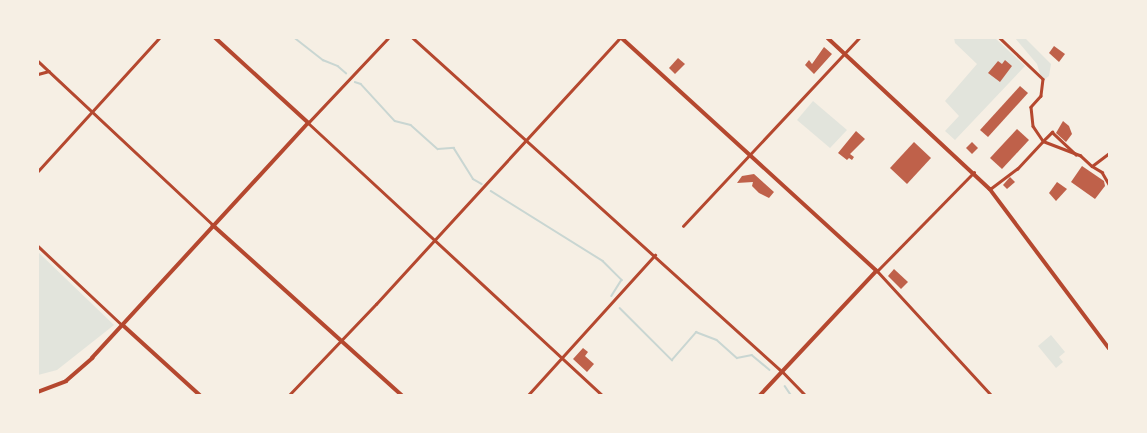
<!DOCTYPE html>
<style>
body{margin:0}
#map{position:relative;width:1147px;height:433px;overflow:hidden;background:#f6efe4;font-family:"IBM Plex Sans",sans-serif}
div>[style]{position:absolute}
.green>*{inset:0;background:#e2e4dc}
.stream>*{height:1.5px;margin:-0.75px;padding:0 0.75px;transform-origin:0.75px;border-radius:0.75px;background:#c9d6d2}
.building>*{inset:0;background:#bf614a}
.minor>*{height:2.5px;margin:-1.25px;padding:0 1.25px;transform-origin:1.25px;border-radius:1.25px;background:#b5482f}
.tertiary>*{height:3px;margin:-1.5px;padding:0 1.5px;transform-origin:1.5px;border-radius:1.5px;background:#b5482f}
.secondary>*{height:3.5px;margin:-1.75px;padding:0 1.75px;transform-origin:1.75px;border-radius:1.75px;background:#b5482f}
span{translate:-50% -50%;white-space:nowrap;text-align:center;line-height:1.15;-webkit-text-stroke:3.5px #f6efe4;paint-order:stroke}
.frame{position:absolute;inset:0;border:39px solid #f6efe4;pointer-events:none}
</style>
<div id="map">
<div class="green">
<i style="clip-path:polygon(954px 38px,995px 38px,1025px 66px,955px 140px,945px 131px,959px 116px,945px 101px,977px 64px,955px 43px)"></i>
<i style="clip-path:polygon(1015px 38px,1025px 38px,1051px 64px,1049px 76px,1045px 79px,1041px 77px,1037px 64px)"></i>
<i style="clip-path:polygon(813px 101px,847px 130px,830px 148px,797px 120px)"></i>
<i style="clip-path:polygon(38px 252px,114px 325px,57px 370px,38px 375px)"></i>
<i style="clip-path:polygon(1051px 335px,1065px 352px,1059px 357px,1063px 362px,1056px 368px,1038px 346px)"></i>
</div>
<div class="stream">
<i style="left:295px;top:38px;width:36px;rotate:38deg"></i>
<i style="left:323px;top:60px;width:16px;rotate:22deg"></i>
<i style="left:338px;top:66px;width:11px;rotate:41deg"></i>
<i style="left:355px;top:82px;width:6px;rotate:18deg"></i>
<i style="left:361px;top:84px;width:50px;rotate:47.4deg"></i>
<i style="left:395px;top:121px;width:16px;rotate:14deg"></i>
<i style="left:411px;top:125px;width:36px;rotate:42deg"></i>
<i style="left:438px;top:149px;width:16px;rotate:-4deg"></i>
<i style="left:454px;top:148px;width:36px;rotate:58deg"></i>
<i style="left:473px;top:179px;width:10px;rotate:29deg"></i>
<i style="left:491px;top:191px;width:132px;rotate:32deg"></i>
<i style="left:603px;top:261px;width:27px;rotate:45deg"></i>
<i style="left:622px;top:280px;width:19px;rotate:122deg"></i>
<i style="left:620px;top:308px;width:74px;rotate:45deg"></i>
<i style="left:672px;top:360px;width:37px;rotate:-49deg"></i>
<i style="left:696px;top:332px;width:22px;rotate:21deg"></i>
<i style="left:717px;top:340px;width:27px;rotate:42deg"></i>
<i style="left:737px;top:358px;width:15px;rotate:-11deg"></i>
<i style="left:752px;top:355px;width:23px;rotate:40deg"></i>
<i style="left:785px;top:386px;width:11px;rotate:56deg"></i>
</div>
<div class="building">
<i style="clip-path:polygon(1054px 46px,1065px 54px,1059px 62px,1049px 53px)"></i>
<i style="clip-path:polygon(824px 47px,832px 54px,814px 74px,805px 65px,809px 60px,812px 64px)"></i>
<i style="clip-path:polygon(678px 58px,685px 64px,675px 74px,669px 68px)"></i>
<i style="clip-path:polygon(1005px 60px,1012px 66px,1000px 82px,988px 73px,998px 61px,1002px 64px)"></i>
<i style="clip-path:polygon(1020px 86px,1028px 93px,988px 137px,980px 130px)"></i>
<i style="clip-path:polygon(1063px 121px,1069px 126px,1072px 134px,1066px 142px,1056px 133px)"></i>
<i style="clip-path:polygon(1017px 129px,1029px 140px,1002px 169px,990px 158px)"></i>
<i style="clip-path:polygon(856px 131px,865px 139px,850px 154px,854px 157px,852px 160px,849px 158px,847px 160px,838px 153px)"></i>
<i style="clip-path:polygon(914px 142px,931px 158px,907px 184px,890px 168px)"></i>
<i style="clip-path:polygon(972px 142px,978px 148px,972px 154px,966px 148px)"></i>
<i style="clip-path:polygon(1082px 166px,1104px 181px,1105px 186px,1095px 199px,1071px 182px)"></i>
<i style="clip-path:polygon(754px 174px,774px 192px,769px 198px,759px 193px,752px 186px,753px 182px,737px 183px,742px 176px)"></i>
<i style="clip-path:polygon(1010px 177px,1015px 182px,1007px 189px,1003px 185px)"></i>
<i style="clip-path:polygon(1057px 182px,1067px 189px,1056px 201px,1049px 193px)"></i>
<i style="clip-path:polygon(894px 269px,908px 282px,901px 289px,888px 276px)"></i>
<i style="clip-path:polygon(583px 348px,588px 352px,585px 356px,594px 364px,587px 372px,573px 359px)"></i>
</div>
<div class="minor">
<i style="left:413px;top:38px;width:498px;rotate:42.1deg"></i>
<i style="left:783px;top:372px;width:32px;rotate:46deg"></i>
<i style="left:1000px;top:38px;width:59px;rotate:43.6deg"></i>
<i style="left:1043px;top:79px;width:17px;rotate:97deg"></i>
<i style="left:1041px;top:96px;width:15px;rotate:132deg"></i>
<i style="left:1031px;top:107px;width:19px;rotate:84deg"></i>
<i style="left:1033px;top:126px;width:18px;rotate:56deg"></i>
<i style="left:1043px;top:141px;width:13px;rotate:-45deg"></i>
<i style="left:1052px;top:132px;width:33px;rotate:43deg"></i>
<i style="left:38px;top:61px;width:240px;rotate:43.1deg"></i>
<i style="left:38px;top:74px;width:11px;rotate:-15deg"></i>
<i style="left:1092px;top:166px;width:12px;rotate:31deg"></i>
<i style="left:1102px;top:172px;width:14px;rotate:60deg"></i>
<i style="left:38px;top:171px;width:180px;rotate:-47.7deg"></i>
<i style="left:990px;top:189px;width:34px;rotate:-37deg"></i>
<i style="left:1017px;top:169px;width:38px;rotate:-47deg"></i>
<i style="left:1043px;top:141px;width:40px;rotate:21deg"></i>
<i style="left:1080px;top:155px;width:16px;rotate:43deg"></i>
<i style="left:1092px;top:166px;width:21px;rotate:-37deg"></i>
<i style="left:683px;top:226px;width:258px;rotate:-46.9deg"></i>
<i style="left:38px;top:246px;width:115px;rotate:43.2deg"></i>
<i style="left:289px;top:395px;width:126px;rotate:-46.3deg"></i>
<i style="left:376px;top:304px;width:361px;rotate:-47.5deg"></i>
<i style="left:528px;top:395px;width:189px;rotate:-47.8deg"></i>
</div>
<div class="tertiary">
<i style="left:388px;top:38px;width:117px;rotate:133.3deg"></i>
<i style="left:308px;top:123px;width:401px;rotate:42.8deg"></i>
<i style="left:974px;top:172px;width:139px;rotate:134.4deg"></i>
<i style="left:877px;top:271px;width:168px;rotate:47.4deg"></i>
</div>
<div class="secondary">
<i style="left:622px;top:38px;width:345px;rotate:42.4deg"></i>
<i style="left:877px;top:271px;width:170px;rotate:133.1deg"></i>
<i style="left:828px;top:38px;width:221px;rotate:43deg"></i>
<i style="left:990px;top:189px;width:199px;rotate:53.2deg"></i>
<i style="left:213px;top:225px;width:254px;rotate:42deg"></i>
<i style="left:123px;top:325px;width:104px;rotate:42.3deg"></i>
<i style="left:38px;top:392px;width:30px;rotate:-21deg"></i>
<i style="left:66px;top:381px;width:35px;rotate:-41deg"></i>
<i style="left:92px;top:358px;width:319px;rotate:-47.4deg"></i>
<i style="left:308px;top:123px;width:126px;rotate:-137.6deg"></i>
</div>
<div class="frame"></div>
</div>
